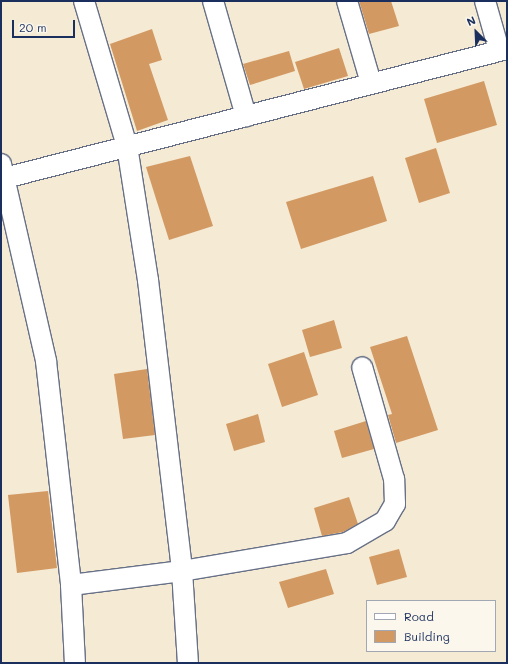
<!DOCTYPE html>
<style>
body{margin:0}
#map{position:relative;width:508px;height:664px;overflow:hidden;background:#f5ead3;font-family:Mali,sans-serif}
div>[style]{position:absolute}
.building>*{inset:0;background:#d29963}
.roads{filter:drop-shadow(1px 0 #677087) drop-shadow(-1px 0 #677087) drop-shadow(0 1px #677087) drop-shadow(0 -1px #677087)}
.minor>*{height:20px;margin:-10px;padding:0 10px;transform-origin:10px;border-radius:10px;background:#fff}
span{translate:-50% -50%;white-space:nowrap;text-align:center;line-height:1.15;-webkit-text-stroke:3px #fbf7ec;paint-order:stroke}
.frame{position:absolute;inset:0;border:2px solid #1b2f5e;pointer-events:none}
.legend{position:absolute;left:366px;top:600px;width:130px;height:52px;box-sizing:border-box;background:#fbf7ec;border:1px solid #a1a7b3;margin:0;padding:5px 7px;list-style:none;font-size:12px;color:#1b2f5e}
.legend li{display:flex;align-items:center;gap:8px;height:20px}
.legend b{width:20px;border:1px solid #a1a7b3}
.north{position:absolute;left:456px;top:12px;width:40px;height:40px;-webkit-text-stroke:3px #fbf7ec;paint-order:stroke;rotate:336deg;font-size:11px;font-weight:700;line-height:16px;text-align:center;color:#1b2f5e}
.north::after{content:'';display:block;margin:auto;width:14px;height:18px;background:#1b2f5e;clip-path:polygon(50% 0,100% 100%,50% 72%,0 100%)}
.scale{position:absolute;left:12px;top:20px;width:63px;height:18px;box-sizing:border-box;border:2px solid #1b2f5e;border-top:0;padding-left:5px;font-size:12px;line-height:14px;white-space:nowrap;color:#1b2f5e;-webkit-text-stroke:3px #fbf7ec;paint-order:stroke}
</style>
<div id="map">
<div class="building">
<i style="clip-path:polygon(359px 1px,391px 1px,399px 26px,369px 34px)"></i>
<i style="clip-path:polygon(152px 29px,162px 60px,149px 64px,168px 120px,137px 131px,110px 44px)"></i>
<i style="clip-path:polygon(339px 48px,348px 76px,304px 89px,295px 62px)"></i>
<i style="clip-path:polygon(289px 51px,295px 71px,250px 85px,243px 64px)"></i>
<i style="clip-path:polygon(484px 81px,497px 125px,437px 143px,424px 99px)"></i>
<i style="clip-path:polygon(436px 148px,450px 193px,419px 203px,405px 158px)"></i>
<i style="clip-path:polygon(190px 156px,213px 226px,169px 240px,146px 167px)"></i>
<i style="clip-path:polygon(373px 176px,387px 221px,301px 249px,286px 202px)"></i>
<i style="clip-path:polygon(334px 320px,342px 348px,310px 357px,302px 330px)"></i>
<i style="clip-path:polygon(407px 336px,438px 430px,396px 443px,388px 415px,392px 414px,370px 347px)"></i>
<i style="clip-path:polygon(304px 352px,318px 395px,282px 407px,268px 364px)"></i>
<i style="clip-path:polygon(147px 369px,155px 435px,123px 439px,114px 374px)"></i>
<i style="clip-path:polygon(258px 414px,265px 442px,234px 451px,226px 424px)"></i>
<i style="clip-path:polygon(366px 421px,374px 449px,342px 458px,334px 431px)"></i>
<i style="clip-path:polygon(48px 491px,57px 568px,17px 573px,8px 495px)"></i>
<i style="clip-path:polygon(349px 497px,358px 524px,343px 532px,322px 536px,314px 508px)"></i>
<i style="clip-path:polygon(399px 549px,407px 577px,377px 585px,369px 557px)"></i>
<i style="clip-path:polygon(326px 569px,334px 594px,288px 608px,279px 582px)"></i>
</div>
<div class="roads">
<div class="minor">
<i style="left:84px;top:1px;width:151px;rotate:73.5deg"></i>
<i style="left:127px;top:146px;width:136px;rotate:81.1deg"></i>
<i style="left:148px;top:280px;width:293px;rotate:83.3deg"></i>
<i style="left:182px;top:571px;width:92px;rotate:86.3deg"></i>
<i style="left:213px;top:1px;width:120px;rotate:74deg"></i>
<i style="left:347px;top:1px;width:85px;rotate:73.7deg"></i>
<i style="left:485px;top:1px;width:51px;rotate:74.1deg"></i>
<i style="left:1px;top:164px;width:202px;rotate:77.1deg"></i>
<i style="left:46px;top:361px;width:225px;rotate:83.6deg"></i>
<i style="left:71px;top:585px;width:78px;rotate:87.1deg"></i>
<i style="left:1px;top:179px;width:522px;rotate:-14.41deg"></i>
<i style="left:71px;top:585px;width:112px;rotate:-7.2deg"></i>
<i style="left:182px;top:571px;width:167px;rotate:-9.6deg"></i>
<i style="left:347px;top:543px;width:44px;rotate:-30.1deg"></i>
<i style="left:385px;top:521px;width:20px;rotate:-60deg"></i>
<i style="left:395px;top:504px;width:25px;rotate:-92deg"></i>
<i style="left:394px;top:479px;width:116px;rotate:-105.9deg"></i>
</div>
</div>
<div class="frame"></div>
<ul class="legend">
<li><b style="height:5px;background:#fff"></b>Road</li>
<li><b style="height:11px;background:#d29963"></b>Building</li>
</ul>
<div class="north">N</div>
<div class="scale">20 m</div>
</div>
